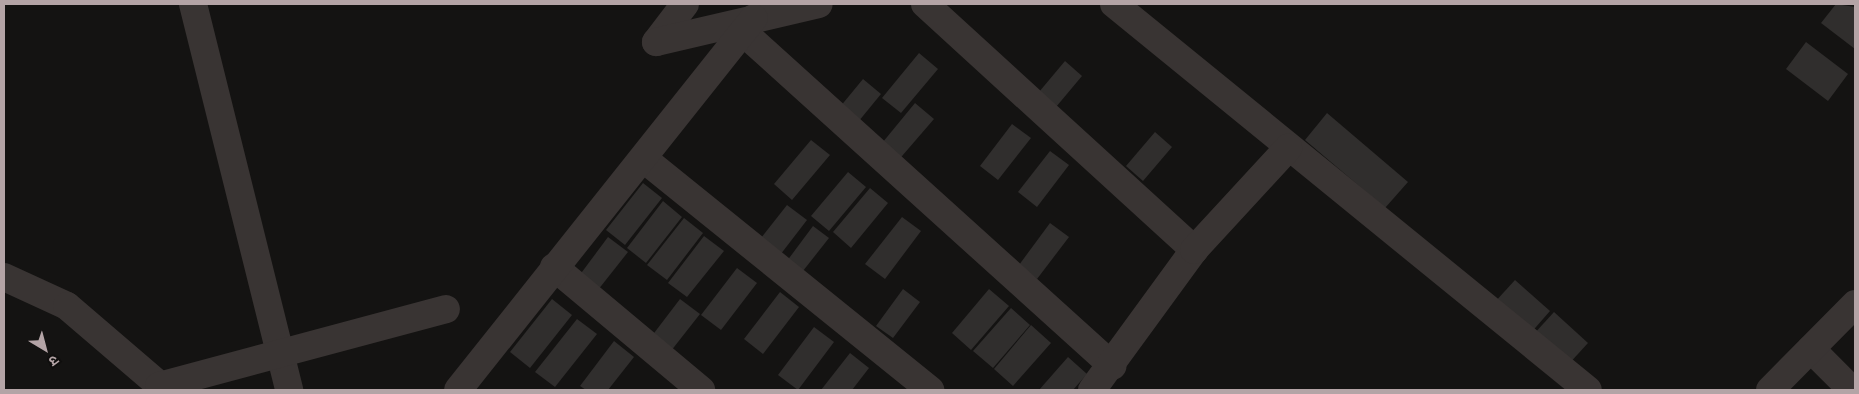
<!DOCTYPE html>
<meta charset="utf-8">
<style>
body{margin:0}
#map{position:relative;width:1859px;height:394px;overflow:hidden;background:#141312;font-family:Arial,"Noto Sans Devanagari",sans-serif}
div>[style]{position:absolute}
.building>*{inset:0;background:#302e2d}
.street>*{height:28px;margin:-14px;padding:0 14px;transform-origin:14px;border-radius:14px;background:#393433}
span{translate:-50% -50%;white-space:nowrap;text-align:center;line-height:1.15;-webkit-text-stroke:4px #0f0e0d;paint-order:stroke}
.frame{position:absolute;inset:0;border:5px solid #b4a4a6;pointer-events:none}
.north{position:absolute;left:20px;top:324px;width:50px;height:50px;-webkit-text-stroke:4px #0f0e0d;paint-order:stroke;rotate:143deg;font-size:14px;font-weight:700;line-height:20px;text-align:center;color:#b4a4a6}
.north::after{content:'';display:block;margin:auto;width:18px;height:22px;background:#b4a4a6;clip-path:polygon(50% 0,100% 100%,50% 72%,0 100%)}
</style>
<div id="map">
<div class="building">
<i style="clip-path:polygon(1836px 4px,1855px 7px,1855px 49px,1821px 23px)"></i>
<i style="clip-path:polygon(1806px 42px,1848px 74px,1828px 101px,1786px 69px)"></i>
<i style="clip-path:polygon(919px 53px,938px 69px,901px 113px,882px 98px)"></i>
<i style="clip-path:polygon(1065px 61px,1082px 76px,1056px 107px,1039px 92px)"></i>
<i style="clip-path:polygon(863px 79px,881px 94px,854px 127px,835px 113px)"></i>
<i style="clip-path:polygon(915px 103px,934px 119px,896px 163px,878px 148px)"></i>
<i style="clip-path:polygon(1327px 113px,1408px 182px,1385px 208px,1305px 140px)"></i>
<i style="clip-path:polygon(1012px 124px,1031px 138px,998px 180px,980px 166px)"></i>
<i style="clip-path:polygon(1155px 132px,1172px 147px,1143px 181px,1126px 166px)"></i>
<i style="clip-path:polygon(811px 140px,830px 155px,792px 200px,774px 184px)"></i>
<i style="clip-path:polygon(1050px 151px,1069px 165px,1037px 207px,1018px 192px)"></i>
<i style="clip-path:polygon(848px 172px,866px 187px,829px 231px,811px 216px)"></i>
<i style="clip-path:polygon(643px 183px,662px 198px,625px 245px,606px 230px)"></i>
<i style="clip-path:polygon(870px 188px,888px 203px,851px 248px,833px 232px)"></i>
<i style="clip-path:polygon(663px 201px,682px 217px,646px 263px,627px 248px)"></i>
<i style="clip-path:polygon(787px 205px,807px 220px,777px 259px,757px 243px)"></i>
<i style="clip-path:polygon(902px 217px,921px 231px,885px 279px,865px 264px)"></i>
<i style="clip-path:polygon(684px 218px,703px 233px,667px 280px,647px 265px)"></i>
<i style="clip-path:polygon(1050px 223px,1069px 237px,1037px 279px,1019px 265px)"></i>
<i style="clip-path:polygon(813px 226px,829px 238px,799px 276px,784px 265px)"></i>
<i style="clip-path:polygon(704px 236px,724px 251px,687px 297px,668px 283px)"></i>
<i style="clip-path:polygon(608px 237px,628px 252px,594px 295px,576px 280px)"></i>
<i style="clip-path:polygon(737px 268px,757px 283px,721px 330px,701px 315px)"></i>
<i style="clip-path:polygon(1515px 280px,1550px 311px,1529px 335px,1494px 303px)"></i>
<i style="clip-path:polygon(903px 289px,920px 302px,893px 338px,876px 326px)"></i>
<i style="clip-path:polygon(989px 289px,1009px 306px,971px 350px,952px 333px)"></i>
<i style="clip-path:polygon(780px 292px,799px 307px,763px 354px,744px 339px)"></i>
<i style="clip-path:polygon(552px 299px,572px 315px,530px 368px,510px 352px)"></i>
<i style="clip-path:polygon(680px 299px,700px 314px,667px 356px,648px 341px)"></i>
<i style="clip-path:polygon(1011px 308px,1030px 325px,993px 368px,973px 351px)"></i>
<i style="clip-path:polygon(1554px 312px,1588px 343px,1567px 366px,1533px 335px)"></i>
<i style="clip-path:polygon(577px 319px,597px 334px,555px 387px,535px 372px)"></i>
<i style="clip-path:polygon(1031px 325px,1051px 343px,1013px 386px,994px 369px)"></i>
<i style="clip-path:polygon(814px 327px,834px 342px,798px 390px,778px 375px)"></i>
<i style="clip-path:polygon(614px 341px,634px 357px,608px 390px,586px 390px,580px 386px)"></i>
<i style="clip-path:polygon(850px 353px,869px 368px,852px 390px,821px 390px)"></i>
<i style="clip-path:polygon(1068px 357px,1087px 374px,1073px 390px,1039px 390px)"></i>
</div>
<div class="street">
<i style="left:193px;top:4px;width:398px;rotate:76deg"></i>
<i style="left:685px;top:4px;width:48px;rotate:127.3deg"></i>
<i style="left:656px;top:42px;width:167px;rotate:-13.1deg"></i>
<i style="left:925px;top:4px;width:365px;rotate:42.4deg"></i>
<i style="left:1114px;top:4px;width:611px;rotate:39.16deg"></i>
<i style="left:743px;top:32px;width:498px;rotate:42.1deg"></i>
<i style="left:644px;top:159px;width:368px;rotate:38.9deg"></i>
<i style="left:554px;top:267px;width:192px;rotate:39.9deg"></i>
<i style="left:4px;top:277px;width:69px;rotate:24.7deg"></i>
<i style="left:67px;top:306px;width:129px;rotate:40.6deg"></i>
<i style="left:1811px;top:349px;width:58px;rotate:45deg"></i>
<i style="left:159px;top:386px;width:297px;rotate:-15deg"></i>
<i style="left:458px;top:390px;width:475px;rotate:-51.5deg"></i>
<i style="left:1092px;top:390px;width:173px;rotate:-53.9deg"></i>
<i style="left:1194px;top:250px;width:139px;rotate:-47.3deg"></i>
<i style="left:1770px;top:390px;width:121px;rotate:-45.3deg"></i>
</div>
<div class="frame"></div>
<div class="north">उ</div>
</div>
